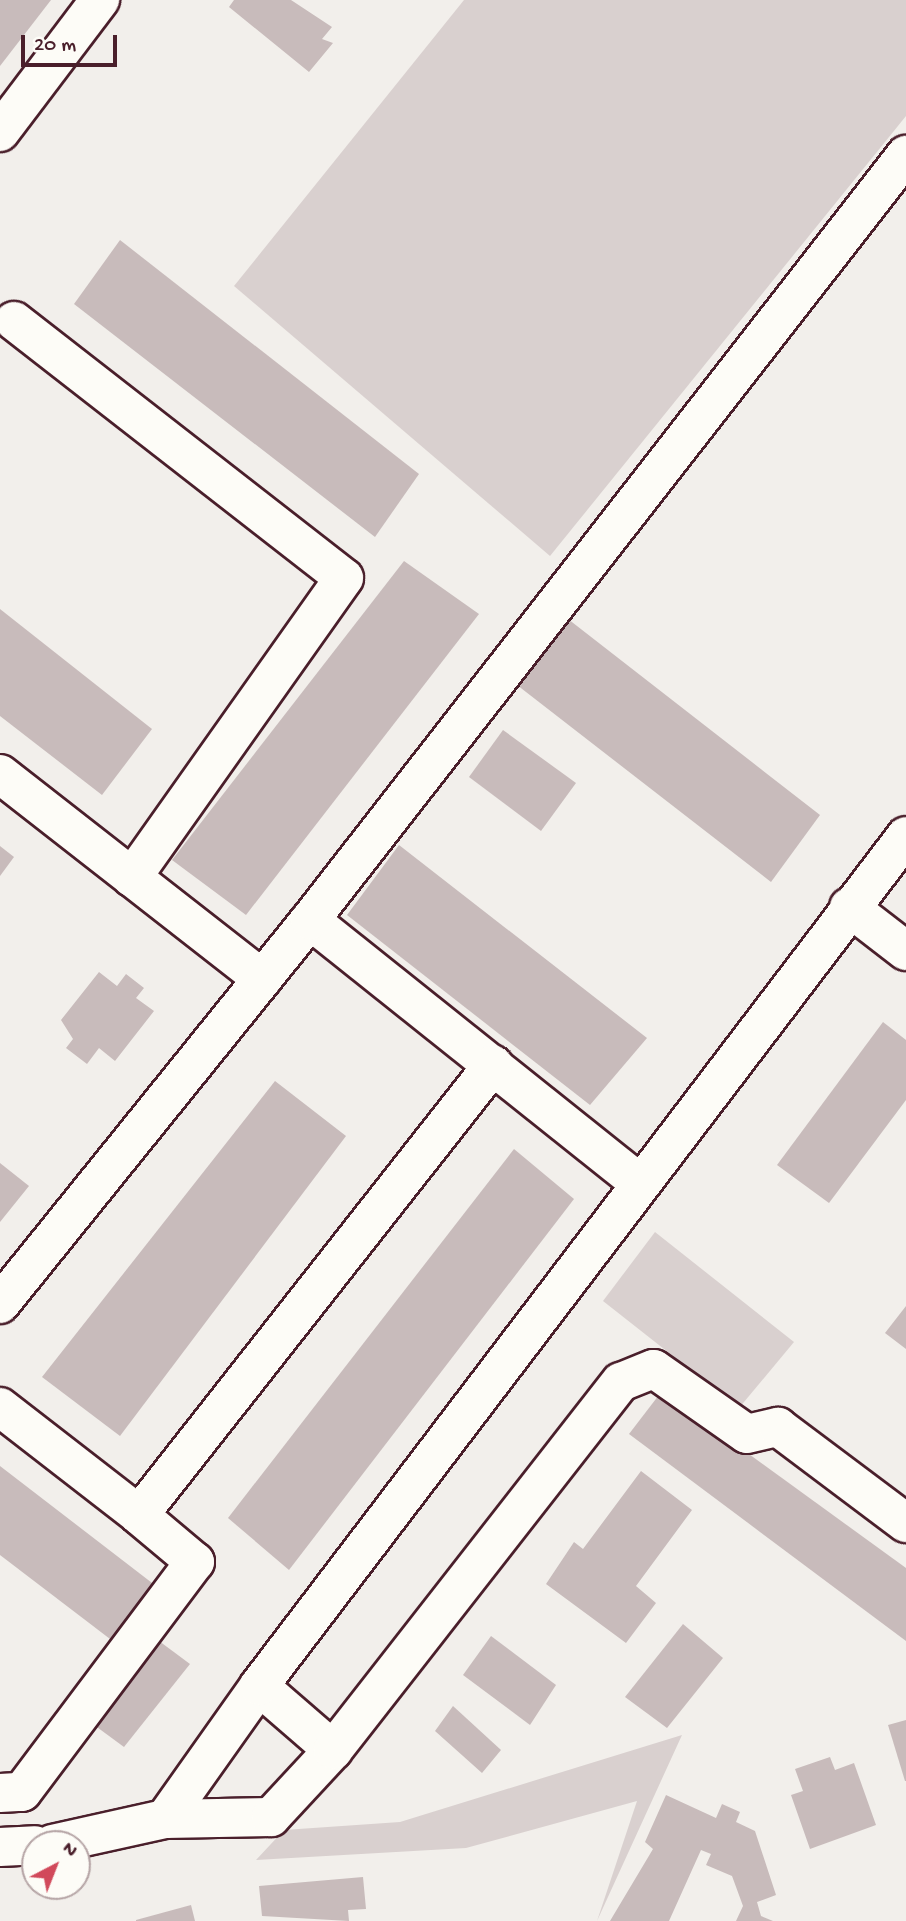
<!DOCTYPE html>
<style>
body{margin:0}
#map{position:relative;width:906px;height:1921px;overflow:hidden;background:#f2efeb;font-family:"Gochi Hand",sans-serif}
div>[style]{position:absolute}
.green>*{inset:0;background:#d9d0cf}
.building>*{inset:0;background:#c8bbbb}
.roads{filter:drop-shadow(2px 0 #4a1f2b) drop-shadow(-2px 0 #4a1f2b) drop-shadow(0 2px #4a1f2b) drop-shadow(0 -2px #4a1f2b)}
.minor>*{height:38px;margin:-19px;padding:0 19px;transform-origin:19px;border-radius:19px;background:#fdfcf7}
span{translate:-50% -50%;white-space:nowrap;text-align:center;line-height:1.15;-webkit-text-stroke:5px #fdfcf7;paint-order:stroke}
.north{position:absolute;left:21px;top:1830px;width:70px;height:70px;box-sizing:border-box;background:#fdfcf7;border:2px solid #b5a4a5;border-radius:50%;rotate:42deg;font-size:19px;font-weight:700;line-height:28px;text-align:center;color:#4a1f2b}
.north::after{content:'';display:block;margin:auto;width:24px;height:32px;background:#d1495b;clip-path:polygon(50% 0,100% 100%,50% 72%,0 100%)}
.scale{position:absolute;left:21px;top:35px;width:96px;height:32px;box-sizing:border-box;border:4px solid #4a1f2b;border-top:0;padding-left:9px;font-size:21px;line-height:24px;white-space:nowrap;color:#4a1f2b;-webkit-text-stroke:5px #fdfcf7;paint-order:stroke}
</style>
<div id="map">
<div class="green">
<i style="clip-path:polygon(464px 0,906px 0,906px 116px,550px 556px,234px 286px)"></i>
<i style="clip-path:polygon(655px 1232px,794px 1342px,739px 1408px,603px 1301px)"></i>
<i style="clip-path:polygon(682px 1735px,597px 1921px,637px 1801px,466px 1848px,256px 1860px,284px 1830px,400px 1822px)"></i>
</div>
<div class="building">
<i style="clip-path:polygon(0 0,51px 0,0 66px)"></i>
<i style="clip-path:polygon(234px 0,291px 0,332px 27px,322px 39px,333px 43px,309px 72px,229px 7px)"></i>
<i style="clip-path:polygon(120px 240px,419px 474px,375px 537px,74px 304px)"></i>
<i style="clip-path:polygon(404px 561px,479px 614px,246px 915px,172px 860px)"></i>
<i style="clip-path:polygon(0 609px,152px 729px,102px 795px,0 716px)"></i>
<i style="clip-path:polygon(568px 619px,820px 815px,771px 882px,517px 685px)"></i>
<i style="clip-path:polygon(503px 730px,576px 783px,541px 831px,469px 777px)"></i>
<i style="clip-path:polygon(399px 845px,647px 1038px,590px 1105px,347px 915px)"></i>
<i style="clip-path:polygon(0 846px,14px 857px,0 876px)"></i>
<i style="clip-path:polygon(99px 972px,117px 986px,126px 974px,144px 988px,136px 998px,154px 1011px,115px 1061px,99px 1048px,87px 1064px,66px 1048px,73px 1039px,61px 1020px)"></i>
<i style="clip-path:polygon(883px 1022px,906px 1040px,906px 1100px,829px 1203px,777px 1165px)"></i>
<i style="clip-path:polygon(275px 1081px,346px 1136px,120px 1436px,42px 1377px)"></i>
<i style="clip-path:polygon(514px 1149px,574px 1199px,289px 1570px,228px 1518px)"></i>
<i style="clip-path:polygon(0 1163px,29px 1186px,0 1222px)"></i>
<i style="clip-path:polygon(906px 1306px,906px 1349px,885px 1333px)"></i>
<i style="clip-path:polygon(662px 1391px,906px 1568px,906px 1641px,629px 1434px)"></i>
<i style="clip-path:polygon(0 1466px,156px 1586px,114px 1642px,0 1555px)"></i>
<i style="clip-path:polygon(641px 1471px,692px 1510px,636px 1586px,656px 1603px,626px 1643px,546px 1584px,574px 1542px,583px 1549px)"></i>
<i style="clip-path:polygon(683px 1624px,723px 1658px,667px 1728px,625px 1697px)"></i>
<i style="clip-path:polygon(491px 1636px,556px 1685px,530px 1725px,463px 1675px)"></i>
<i style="clip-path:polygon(155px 1638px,190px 1664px,124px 1747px,90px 1722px)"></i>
<i style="clip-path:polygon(453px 1706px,501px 1750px,482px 1773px,435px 1731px)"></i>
<i style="clip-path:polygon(906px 1720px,906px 1781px,905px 1781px,888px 1725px)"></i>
<i style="clip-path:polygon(830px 1757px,835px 1770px,854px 1763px,876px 1825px,810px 1849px,791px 1795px,803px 1791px,795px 1769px)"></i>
<i style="clip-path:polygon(666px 1795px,716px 1818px,722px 1804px,740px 1812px,736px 1822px,755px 1831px,776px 1895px,757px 1902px,761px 1916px,773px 1921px,736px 1921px,743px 1906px,732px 1876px,706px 1865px,711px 1854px,701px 1850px,669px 1921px,610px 1921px,653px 1849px,645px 1842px)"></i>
<i style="clip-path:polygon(363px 1877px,366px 1909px,348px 1910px,349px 1921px,262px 1916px,259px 1886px)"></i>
<i style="clip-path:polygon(191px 1905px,195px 1921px,136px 1921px,136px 1920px)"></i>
</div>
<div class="roads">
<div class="minor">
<i style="left:0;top:132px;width:166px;rotate:-52.9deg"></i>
<i style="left:14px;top:321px;width:418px;rotate:37.9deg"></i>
<i style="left:344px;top:578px;width:367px;rotate:125.3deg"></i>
<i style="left:0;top:774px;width:333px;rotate:38deg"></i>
<i style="left:849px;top:907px;width:72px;rotate:37.7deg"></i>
<i style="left:310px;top:920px;width:421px;rotate:38.6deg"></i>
<i style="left:0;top:1304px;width:494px;rotate:-51.1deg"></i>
<i style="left:310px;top:920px;width:970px;rotate:-52.08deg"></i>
<i style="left:0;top:1407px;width:176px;rotate:37.8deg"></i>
<i style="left:139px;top:1515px;width:573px;rotate:-51.81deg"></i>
<i style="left:259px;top:1686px;width:98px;rotate:40.9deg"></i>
<i style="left:0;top:1793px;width:22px;rotate:-3deg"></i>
<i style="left:22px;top:1792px;width:288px;rotate:-53.1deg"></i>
<i style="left:195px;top:1562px;width:73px;rotate:-140deg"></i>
<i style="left:165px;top:1819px;width:163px;rotate:-54.7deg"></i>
<i style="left:259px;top:1686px;width:1068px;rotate:-52.72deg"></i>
<i style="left:52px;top:1844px;width:116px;rotate:-12.5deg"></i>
<i style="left:165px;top:1819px;width:106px;rotate:-1.1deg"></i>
<i style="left:271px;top:1817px;width:91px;rotate:-47.2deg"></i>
<i style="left:333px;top:1750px;width:467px;rotate:-52deg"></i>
<i style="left:621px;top:1382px;width:35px;rotate:-22deg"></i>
<i style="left:654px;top:1369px;width:113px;rotate:35deg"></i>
<i style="left:747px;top:1434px;width:32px;rotate:-13deg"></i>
<i style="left:778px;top:1427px;width:160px;rotate:36.9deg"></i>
<i style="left:0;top:1847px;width:35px;rotate:-3deg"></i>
</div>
</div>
<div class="north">N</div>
<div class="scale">20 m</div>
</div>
